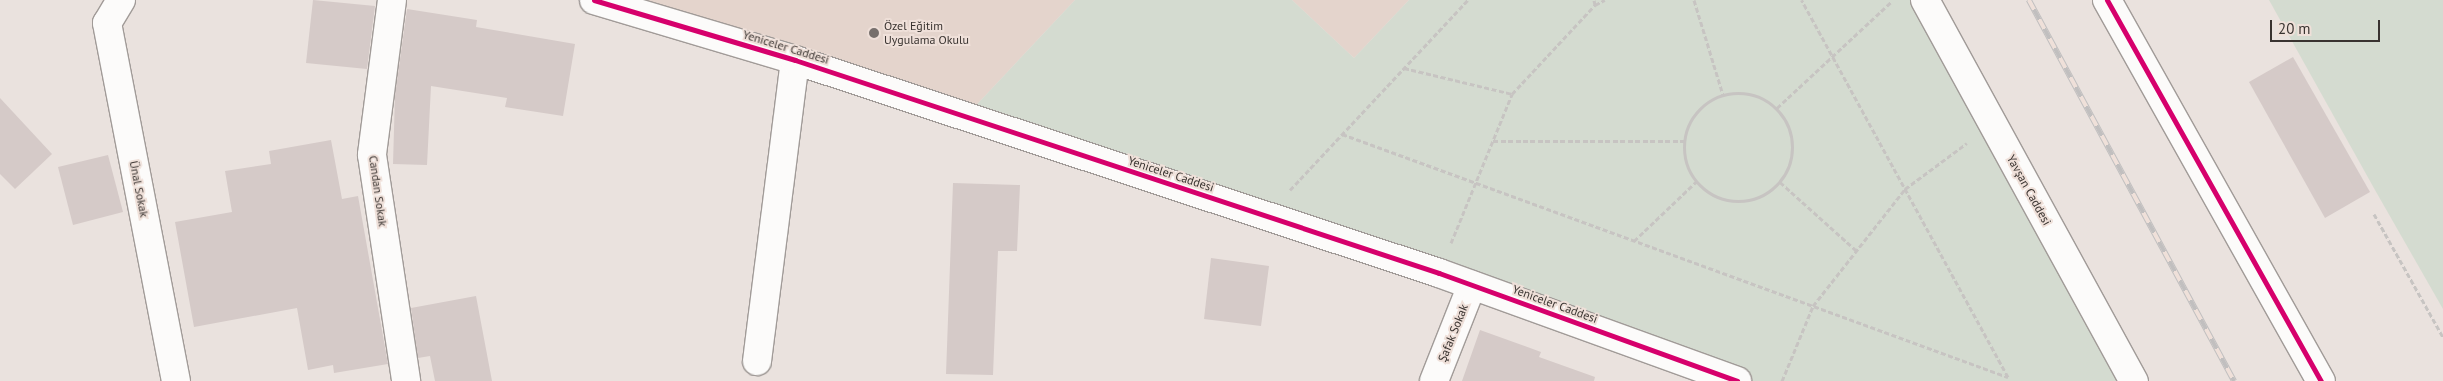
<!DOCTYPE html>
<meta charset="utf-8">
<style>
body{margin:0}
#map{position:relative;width:2443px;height:381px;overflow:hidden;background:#eae2de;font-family:"PT Sans",sans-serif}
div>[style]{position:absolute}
.education>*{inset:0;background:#e4d4cc}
.green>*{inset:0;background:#d4dbd0}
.building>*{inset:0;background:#d5cac8}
.path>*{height:3px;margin-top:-1.5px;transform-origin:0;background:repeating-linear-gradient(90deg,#c7c4c2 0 5px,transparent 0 7.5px)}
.path>.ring{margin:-1.5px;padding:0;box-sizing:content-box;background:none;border:3px solid #c7c4c2;border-radius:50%}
.roads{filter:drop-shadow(1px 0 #a19b98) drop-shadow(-1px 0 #a19b98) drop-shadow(0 1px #a19b98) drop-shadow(0 -1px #a19b98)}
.minor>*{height:28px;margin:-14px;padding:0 14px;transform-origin:14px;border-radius:14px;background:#fcfbfa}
.tertiary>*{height:28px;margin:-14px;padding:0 14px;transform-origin:14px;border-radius:14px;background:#fcfbfa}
.rail>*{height:5.5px;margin-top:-2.75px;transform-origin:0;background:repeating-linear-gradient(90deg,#efe0d9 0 11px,#c1bfbf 0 22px);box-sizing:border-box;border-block:1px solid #c1bfbf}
.cycleway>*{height:5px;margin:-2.5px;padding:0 2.5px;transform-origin:2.5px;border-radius:2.5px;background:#d6006c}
.dots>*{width:14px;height:14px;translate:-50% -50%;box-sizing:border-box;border:2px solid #efe0d9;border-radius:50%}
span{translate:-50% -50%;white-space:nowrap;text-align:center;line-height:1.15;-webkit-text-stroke:4px #efe0d9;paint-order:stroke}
.poi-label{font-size:12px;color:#393330}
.left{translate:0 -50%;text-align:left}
.street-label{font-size:12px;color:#393330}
.scale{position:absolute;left:2270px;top:20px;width:110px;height:22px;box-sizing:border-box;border:2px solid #393330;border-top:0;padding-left:6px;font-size:15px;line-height:18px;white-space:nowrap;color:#393330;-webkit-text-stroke:4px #efe0d9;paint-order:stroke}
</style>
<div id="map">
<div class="education">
<i style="clip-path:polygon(594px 0,1075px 0,966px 116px)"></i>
<i style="clip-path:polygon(1292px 0,1409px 0,1354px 58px)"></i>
</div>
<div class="green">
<i style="clip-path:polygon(1075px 0,1292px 0,1354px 58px,1409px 0,1925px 0,2134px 381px,1737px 381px,966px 116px)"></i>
<i style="clip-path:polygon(2269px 0,2443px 0,2443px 309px,2375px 190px)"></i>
</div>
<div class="building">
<i style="clip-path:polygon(313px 0,375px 6px,367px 69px,306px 63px)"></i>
<i style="clip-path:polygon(407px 9px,477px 20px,476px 27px,575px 44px,563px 116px,505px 107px,507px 98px,431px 86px,427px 165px,393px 164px,395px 95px)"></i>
<i style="clip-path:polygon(2293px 57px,2370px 192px,2325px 218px,2249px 82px)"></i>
<i style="clip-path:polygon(0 98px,52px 154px,15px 189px,0 174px)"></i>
<i style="clip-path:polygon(331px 140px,342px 199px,358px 196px,388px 364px,334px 373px,333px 365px,308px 370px,297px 308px,194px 327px,175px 222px,232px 212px,225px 171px,271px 164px,269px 151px)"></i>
<i style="clip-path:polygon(108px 155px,123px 212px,73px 225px,58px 167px)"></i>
<i style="clip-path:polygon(953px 183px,1020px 185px,1017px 251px,998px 251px,993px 375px,946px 374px)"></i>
<i style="clip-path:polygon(1211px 258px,1269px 266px,1261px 326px,1204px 319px)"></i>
<i style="clip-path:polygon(476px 296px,492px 381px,435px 381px,430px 356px,418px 358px,411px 308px)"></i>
<i style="clip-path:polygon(1480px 330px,1541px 352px,1539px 357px,1595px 377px,1594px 381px,1462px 381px)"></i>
</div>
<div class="path">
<i style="left:1694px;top:0;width:99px;rotate:73deg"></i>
<i style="left:1595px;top:5px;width:11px;rotate:-27deg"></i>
<i style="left:1404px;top:68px;width:111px;rotate:13.5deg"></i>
<i style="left:1512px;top:94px;width:122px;rotate:-47deg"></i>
<i style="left:1595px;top:5px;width:5px;rotate:-101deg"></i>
<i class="ring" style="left:1684px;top:93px;width:105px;height:105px"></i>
<i style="left:1777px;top:108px;width:157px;rotate:-42.9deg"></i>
<i style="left:1342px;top:134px;width:709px;rotate:20.05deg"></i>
<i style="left:2008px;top:377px;width:430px;rotate:-118.7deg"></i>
<i style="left:1493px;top:141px;width:191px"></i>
<i style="left:1780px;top:182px;width:103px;rotate:41.9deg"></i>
<i style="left:1290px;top:190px;width:260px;rotate:-46.9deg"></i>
<i style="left:2374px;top:214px;width:141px;rotate:60.7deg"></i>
<i style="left:1634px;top:241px;width:86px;rotate:-43.6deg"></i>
<i style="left:1451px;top:243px;width:161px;rotate:-67.7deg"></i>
<i style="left:1782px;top:381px;width:81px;rotate:-67.5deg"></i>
<i style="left:1813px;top:306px;width:149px;rotate:-51.8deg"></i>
<i style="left:1905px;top:189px;width:77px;rotate:-36.6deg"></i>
</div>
<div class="roads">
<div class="minor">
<i style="left:121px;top:0;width:27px;rotate:121deg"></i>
<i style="left:107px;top:23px;width:365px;rotate:79.1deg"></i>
<i style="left:392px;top:0;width:156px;rotate:97.4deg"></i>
<i style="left:372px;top:155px;width:229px;rotate:81.4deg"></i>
<i style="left:2107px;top:0;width:437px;rotate:60.7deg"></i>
<i style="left:757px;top:361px;width:303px;rotate:-82.8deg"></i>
<i style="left:1434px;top:381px;width:103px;rotate:-68.4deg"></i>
</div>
<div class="tertiary">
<i style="left:594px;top:0;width:210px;rotate:16.6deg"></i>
<i style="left:795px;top:60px;width:678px;rotate:18.3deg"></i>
<i style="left:1439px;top:273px;width:317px;rotate:19.9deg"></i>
<i style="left:1925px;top:0;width:435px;rotate:61.3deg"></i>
</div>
</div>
<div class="rail">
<i style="left:2029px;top:0;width:433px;rotate:61.7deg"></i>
</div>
<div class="cycleway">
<i style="left:594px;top:0;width:210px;rotate:16.6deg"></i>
<i style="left:795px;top:60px;width:678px;rotate:18.3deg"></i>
<i style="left:1439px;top:273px;width:317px;rotate:19.9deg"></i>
<i style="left:2107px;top:0;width:437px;rotate:60.7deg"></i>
</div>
<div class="dots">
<i style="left:874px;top:33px;background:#77706d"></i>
</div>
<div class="poi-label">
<span class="left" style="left:884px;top:33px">Özel Eğitim<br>Uygulama Okulu</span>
</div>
<div class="street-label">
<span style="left:786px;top:47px;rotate:17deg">Yeniceler Caddesi</span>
<span style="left:1171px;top:174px;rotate:18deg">Yeniceler Caddesi</span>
<span style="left:139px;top:189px;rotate:79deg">Ünal Sokak</span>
<span style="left:2029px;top:190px;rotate:61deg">Yavşan Caddesi</span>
<span style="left:378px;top:191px;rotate:82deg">Candan Sokak</span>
<span style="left:1555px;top:304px;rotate:20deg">Yeniceler Caddesi</span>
<span style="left:1453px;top:333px;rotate:-68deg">Şafak Sokak</span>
</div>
<div class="scale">20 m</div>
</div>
